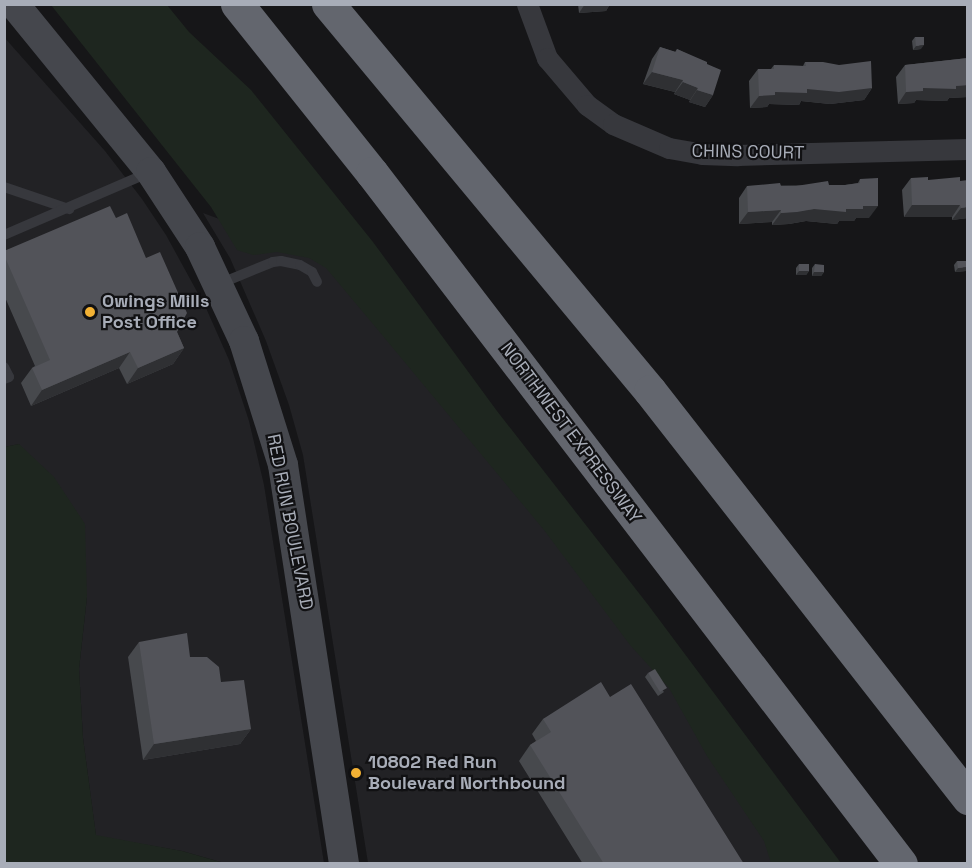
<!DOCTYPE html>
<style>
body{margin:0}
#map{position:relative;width:972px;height:868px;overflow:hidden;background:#161618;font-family:"Space Grotesk",sans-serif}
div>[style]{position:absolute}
.built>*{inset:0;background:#222225}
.green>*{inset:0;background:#1e261f}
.lane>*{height:10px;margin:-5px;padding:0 5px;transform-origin:5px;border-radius:5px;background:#37383d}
.street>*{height:21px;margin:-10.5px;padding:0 10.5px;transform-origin:10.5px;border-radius:10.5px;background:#37383d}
.secondary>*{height:30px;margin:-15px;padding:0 15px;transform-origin:15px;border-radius:15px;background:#45474d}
.highway>*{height:33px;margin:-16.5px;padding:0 16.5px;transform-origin:16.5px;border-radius:16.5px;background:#63666e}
.wall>*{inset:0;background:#47494d}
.shaded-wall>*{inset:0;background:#2f3033}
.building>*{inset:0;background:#525359}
.dots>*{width:16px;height:16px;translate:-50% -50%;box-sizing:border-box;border:3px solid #111113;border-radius:50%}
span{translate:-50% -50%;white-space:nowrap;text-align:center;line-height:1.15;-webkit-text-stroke:4.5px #111113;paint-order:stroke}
.street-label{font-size:18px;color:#a8adb8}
.poi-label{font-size:18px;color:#a8adb8;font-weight:700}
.left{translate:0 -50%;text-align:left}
.frame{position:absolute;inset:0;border:6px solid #a8adb8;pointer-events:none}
</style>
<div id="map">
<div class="built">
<i style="clip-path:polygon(4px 37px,105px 151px,142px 199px,166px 235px,206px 308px,229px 360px,249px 421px,264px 485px,324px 863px,224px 863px,182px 851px,96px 836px,83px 738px,79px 669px,87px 597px,19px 444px,5px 447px)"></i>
<i style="clip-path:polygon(203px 213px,350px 267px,695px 712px,792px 863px,368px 863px,303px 455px,289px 405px,266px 341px,230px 258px)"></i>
</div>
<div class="green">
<i style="clip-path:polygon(51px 5px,167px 5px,189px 32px,251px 90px,373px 242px,497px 411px,649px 606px,841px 863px,771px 863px,764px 841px,707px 756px,669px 688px,630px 645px,544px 530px,378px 330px,326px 268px,309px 258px,277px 252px,253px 255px,237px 250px,211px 207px)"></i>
<i style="clip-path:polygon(19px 444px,54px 477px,85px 524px,87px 597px,79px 669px,83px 738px,96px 835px,182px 851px,224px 863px,5px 863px,4px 447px)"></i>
</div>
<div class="lane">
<i style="left:4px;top:187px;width:69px;rotate:18.7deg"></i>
<i style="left:4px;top:235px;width:157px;rotate:-23.3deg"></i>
<i style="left:219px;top:284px;width:58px;rotate:-22.2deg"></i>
<i style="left:273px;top:262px;width:8px;rotate:-7deg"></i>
<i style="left:281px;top:261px;width:19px;rotate:12deg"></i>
<i style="left:300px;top:265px;width:14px;rotate:30deg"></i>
<i style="left:312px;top:272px;width:11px;rotate:63deg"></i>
<i style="left:4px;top:367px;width:11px;rotate:63deg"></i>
<i style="left:9px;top:377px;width:5px;rotate:158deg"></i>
</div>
<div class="street">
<i style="left:527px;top:4px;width:58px;rotate:69.7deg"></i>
<i style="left:547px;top:58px;width:62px;rotate:49.6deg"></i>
<i style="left:587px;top:105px;width:32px;rotate:36deg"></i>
<i style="left:613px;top:124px;width:61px;rotate:23.2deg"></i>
<i style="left:669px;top:148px;width:34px;rotate:10deg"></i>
<i style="left:702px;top:154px;width:35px;rotate:2deg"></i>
<i style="left:737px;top:155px;width:231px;rotate:-1.5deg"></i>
</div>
<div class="secondary">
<i style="left:14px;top:4px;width:217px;rotate:50.8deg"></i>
<i style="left:151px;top:172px;width:90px;rotate:56.8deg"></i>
<i style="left:200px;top:247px;width:104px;rotate:64.9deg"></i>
<i style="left:244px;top:341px;width:130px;rotate:72.5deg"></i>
<i style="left:283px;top:465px;width:404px;rotate:81.3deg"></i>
</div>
<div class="highway">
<i style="left:237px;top:4px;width:216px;rotate:51.4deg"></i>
<i style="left:372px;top:173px;width:870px;rotate:52.56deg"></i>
<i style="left:328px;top:4px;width:503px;rotate:50.24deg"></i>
<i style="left:650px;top:391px;width:517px;rotate:52deg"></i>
</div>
<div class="wall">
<i style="clip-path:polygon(578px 4px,610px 4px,606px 11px,579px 13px)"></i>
<i style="clip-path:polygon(915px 37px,921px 49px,913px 50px,912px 41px)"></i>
<i style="clip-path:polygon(660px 47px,675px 52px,677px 49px,707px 64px,713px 95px,705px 107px,689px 102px,690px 100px,674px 94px,675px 92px,643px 84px,652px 59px)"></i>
<i style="clip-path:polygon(968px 58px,968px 97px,949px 98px,947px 101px,916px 100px,914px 103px,898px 104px,896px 77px,905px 65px)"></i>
<i style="clip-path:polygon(805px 62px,872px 88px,864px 100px,830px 104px,801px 101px,799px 105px,769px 104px,767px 107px,750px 108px,749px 81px,758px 69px,771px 69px,774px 65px,803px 66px)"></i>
<i style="clip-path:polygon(911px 178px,928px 180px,960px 181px,968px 218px,952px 220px,952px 217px,904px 217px,902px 190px)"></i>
<i style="clip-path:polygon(860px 179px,869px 218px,856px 218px,854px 221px,839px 221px,837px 224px,806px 221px,789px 224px,772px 225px,772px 222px,739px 224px,739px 198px,747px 186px,845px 185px,858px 183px)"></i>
<i style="clip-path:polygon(116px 218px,177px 332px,184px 348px,173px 364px,127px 384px,119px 368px,31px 406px,21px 383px,32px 368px,35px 366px,4px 295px,4px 251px)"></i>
<i style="clip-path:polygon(957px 261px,966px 271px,955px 272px,954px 265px)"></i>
<i style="clip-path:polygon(799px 264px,809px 271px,806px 275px,796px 275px,796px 268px)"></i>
<i style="clip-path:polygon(815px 264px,824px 272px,821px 276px,812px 276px,812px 268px)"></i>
<i style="clip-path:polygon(139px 642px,190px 657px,221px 682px,251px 729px,240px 744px,143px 760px,128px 657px)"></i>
<i style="clip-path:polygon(648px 673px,664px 692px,658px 696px,645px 677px)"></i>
<i style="clip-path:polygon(610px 697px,744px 864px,583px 864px,519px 761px,530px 745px,536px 741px,532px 734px,543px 719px)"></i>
</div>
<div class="shaded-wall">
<i style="clip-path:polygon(585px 4px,610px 4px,606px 11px,579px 13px)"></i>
<i style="clip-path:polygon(924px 45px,921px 49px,913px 50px,916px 46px)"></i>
<i style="clip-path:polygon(652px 72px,683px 80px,675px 92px,643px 84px)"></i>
<i style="clip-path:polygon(683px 82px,698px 88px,690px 100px,674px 94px)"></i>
<i style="clip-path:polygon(968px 85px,968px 97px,949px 98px,947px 101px,916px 100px,914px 103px,898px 104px,906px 92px,923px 88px)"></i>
<i style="clip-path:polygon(872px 88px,864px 100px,830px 104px,801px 101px,799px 105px,769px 104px,767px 107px,750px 108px,759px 96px,775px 92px,807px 89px)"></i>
<i style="clip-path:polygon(697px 90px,713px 95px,705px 107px,689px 102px)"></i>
<i style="clip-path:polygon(912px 205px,960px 205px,952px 217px,904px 217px)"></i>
<i style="clip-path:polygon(863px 206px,878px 206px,869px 218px,856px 218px,854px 221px,839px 221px,837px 224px,806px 221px,789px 224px,772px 225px,781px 213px,814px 209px,846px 209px)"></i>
<i style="clip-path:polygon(968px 207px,968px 218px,952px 220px,961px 208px)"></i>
<i style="clip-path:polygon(781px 210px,772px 222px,739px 224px,748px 212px)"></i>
<i style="clip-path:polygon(968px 267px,966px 271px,955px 272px,958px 268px)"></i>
<i style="clip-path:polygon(799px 271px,809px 271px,806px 275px,796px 275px)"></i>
<i style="clip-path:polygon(814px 272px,824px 272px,821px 276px,812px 276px)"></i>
<i style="clip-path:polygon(184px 348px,173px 364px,127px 384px,138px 368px)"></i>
<i style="clip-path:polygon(130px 352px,119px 368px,31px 406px,42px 390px)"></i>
<i style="clip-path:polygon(251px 729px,240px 744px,143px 760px,154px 744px)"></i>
</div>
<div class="building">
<i style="clip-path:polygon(915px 37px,924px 37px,924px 45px,916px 46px)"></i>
<i style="clip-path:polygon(660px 47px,676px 52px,677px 49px,707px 62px,707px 64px,721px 70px,713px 95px,697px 90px,698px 88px,683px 82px,683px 80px,652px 72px)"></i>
<i style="clip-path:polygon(968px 58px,968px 85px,956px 86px,956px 89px,923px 88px,923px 91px,906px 92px,905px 65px)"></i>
<i style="clip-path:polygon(871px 61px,872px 88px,839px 92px,807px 89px,807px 93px,775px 92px,775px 95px,759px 96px,758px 69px,774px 69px,774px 65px,806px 66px,805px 62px,823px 62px,839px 65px)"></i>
<i style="clip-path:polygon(928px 177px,928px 180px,960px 177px,960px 181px,968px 180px,968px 207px,961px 208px,960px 205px,912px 205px,911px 178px)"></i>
<i style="clip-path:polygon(878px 178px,878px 206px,863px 206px,863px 209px,846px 209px,846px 212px,814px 209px,797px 212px,781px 213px,781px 210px,748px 212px,747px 186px,780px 183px,781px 186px,796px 186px,828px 181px,829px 185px,845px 185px,860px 183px,860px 179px)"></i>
<i style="clip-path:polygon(110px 206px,116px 218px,127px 213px,146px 258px,160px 252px,187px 313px,177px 332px,184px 348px,138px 368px,130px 352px,42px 390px,32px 368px,50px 360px,4px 255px,4px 251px)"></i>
<i style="clip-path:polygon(957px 261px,968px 261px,968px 267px,958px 268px)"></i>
<i style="clip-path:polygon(799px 264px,809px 264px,809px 271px,799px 271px)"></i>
<i style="clip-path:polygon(815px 264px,824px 265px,824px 272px,814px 272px)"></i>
<i style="clip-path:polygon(187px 633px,190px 657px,207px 657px,219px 667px,221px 682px,244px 680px,251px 729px,154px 744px,139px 642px)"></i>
<i style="clip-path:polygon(655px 669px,667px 688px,660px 692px,648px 673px)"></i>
<i style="clip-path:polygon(601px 682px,610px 697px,631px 684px,744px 864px,604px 864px,530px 745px,551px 732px,543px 719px)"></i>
</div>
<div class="dots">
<i style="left:90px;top:312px;background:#f2b134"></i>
<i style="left:356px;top:773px;background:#f2b134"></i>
</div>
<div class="street-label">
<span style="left:748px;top:152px;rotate:1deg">CHINS COURT</span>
<span style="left:571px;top:433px;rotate:53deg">NORTHWEST EXPRESSWAY</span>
<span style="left:290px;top:522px;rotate:79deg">RED RUN BOULEVARD</span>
</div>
<div class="poi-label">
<span class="left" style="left:102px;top:312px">Owings Mills<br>Post Office</span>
<span class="left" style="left:368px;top:773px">10802 Red Run<br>Boulevard Northbound</span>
</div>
<div class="frame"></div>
</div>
